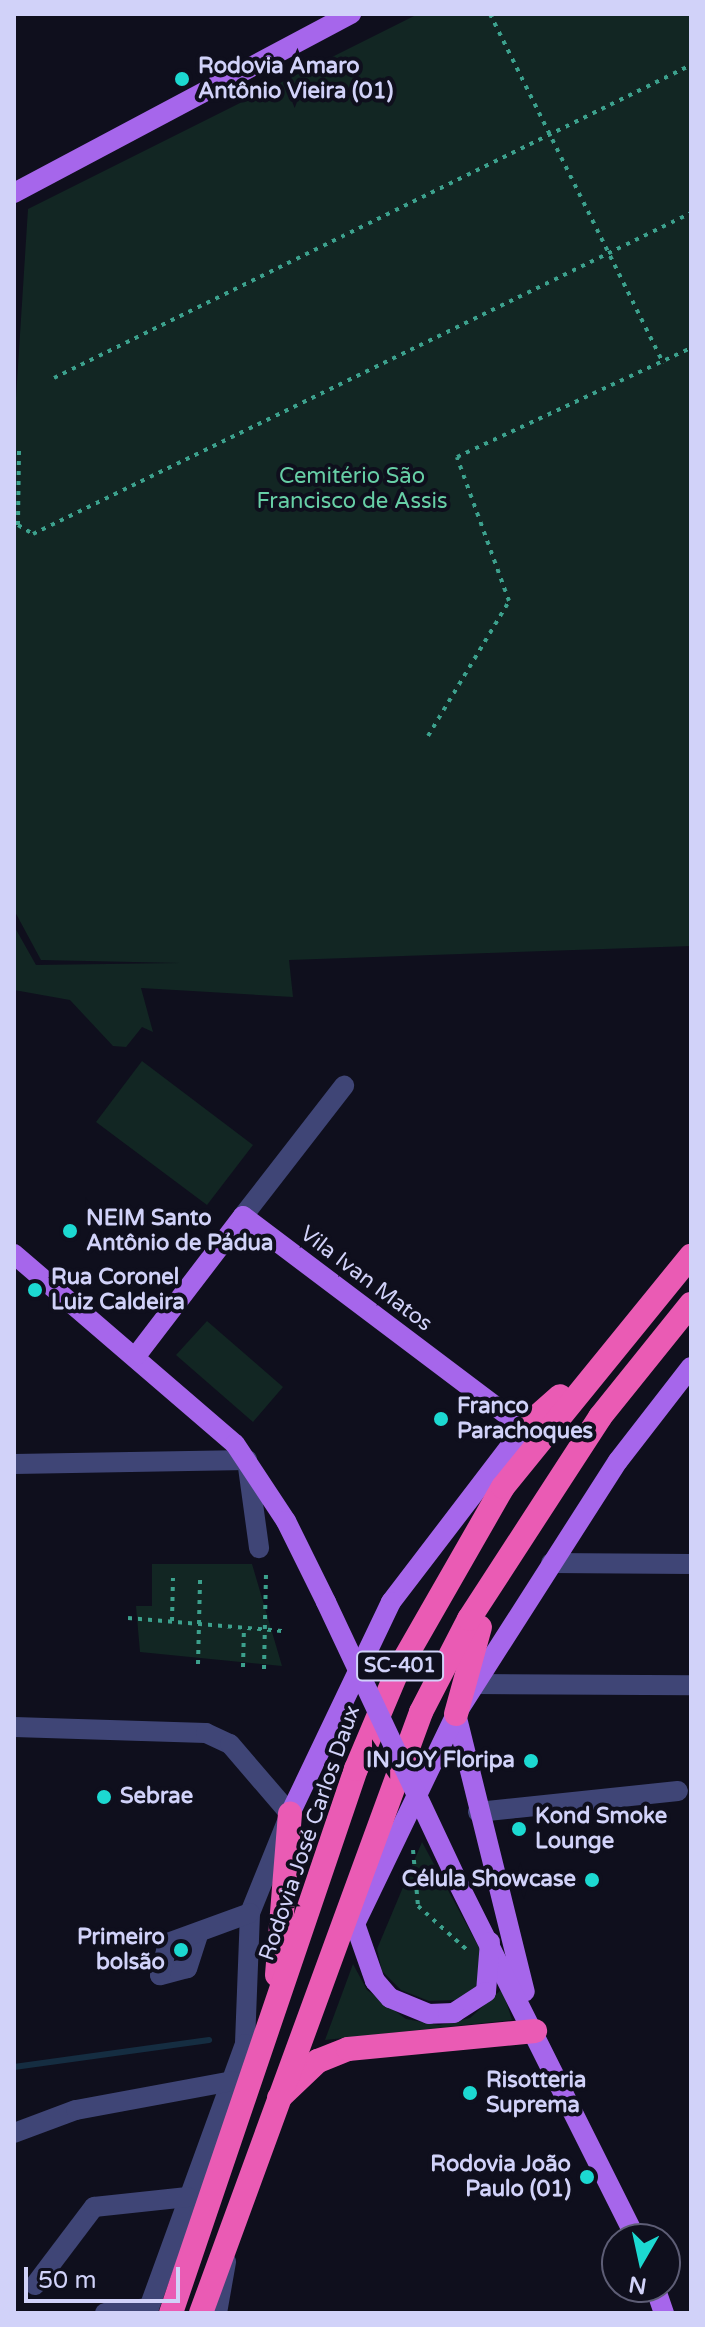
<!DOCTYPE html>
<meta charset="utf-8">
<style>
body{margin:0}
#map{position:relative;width:705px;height:2327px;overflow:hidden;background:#0f0f1d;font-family:"Varela Round",sans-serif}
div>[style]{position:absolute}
.green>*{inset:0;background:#122623}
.stream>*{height:6px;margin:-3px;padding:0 3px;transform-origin:3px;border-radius:3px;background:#152d41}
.path>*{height:4px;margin-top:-2px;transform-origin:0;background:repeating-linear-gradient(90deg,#3ca18d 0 4px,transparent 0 10px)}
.minor>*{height:20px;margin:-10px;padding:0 10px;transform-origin:10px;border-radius:10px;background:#3f4576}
.major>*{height:20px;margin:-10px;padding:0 10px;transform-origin:10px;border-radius:10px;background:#a666eb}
.highway>*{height:24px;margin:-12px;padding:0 12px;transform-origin:12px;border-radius:12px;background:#ea5bb4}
.major-bridge>*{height:20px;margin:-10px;padding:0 10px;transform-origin:10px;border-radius:10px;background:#a666eb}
.dots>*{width:22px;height:22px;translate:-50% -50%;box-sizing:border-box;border:4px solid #0f0f1d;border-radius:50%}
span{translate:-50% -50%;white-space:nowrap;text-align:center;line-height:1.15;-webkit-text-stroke:8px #0f0f1d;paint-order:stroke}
.shield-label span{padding:2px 6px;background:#0f0f1d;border:2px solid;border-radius:6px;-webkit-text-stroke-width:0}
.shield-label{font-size:20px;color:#d1d2f9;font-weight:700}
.poi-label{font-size:22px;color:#d1d2f9;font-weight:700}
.left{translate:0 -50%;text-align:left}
.right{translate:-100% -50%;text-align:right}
.park-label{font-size:22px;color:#67cfa6}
.street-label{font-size:22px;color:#d1d2f9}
.frame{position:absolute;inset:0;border:16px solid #d1d2f9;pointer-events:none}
.north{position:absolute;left:601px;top:2223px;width:80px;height:80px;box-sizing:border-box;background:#0f0f1d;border:2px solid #5d5d75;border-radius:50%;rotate:189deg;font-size:22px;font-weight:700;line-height:32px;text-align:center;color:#d1d2f9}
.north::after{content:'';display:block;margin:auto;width:28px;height:36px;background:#1cd9d1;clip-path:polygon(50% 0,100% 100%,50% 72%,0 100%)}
.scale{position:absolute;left:24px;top:2267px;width:156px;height:36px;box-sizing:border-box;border:4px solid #d1d2f9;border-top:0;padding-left:10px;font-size:24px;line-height:28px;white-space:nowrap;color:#d1d2f9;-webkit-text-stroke:6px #0f0f1d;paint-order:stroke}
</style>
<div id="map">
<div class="green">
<i style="clip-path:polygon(418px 14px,691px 14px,691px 946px,289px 960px,293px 997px,141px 988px,153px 1032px,142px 1027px,126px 1047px,113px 1046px,70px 1000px,14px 990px,14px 926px,36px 965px,180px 963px,41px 960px,14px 910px,14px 429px,28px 209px)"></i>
<i style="clip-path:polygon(142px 1061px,253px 1145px,207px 1205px,96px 1122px)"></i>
<i style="clip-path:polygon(207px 1321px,283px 1387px,253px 1422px,176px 1355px)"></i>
<i style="clip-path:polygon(152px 1564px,252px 1564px,282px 1666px,140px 1652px,136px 1606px,152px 1606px)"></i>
<i style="clip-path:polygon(422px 1842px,483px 1955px,476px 1988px,458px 2000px,429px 2001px,401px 1990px,382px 1971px,377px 1949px)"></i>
<i style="clip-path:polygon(353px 1964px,367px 1990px,406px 2019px,439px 2025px,470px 2018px,502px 1989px,512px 2020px,325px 2040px)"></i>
</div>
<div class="stream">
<i style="left:14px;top:2067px;width:197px;rotate:-7.9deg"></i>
</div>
<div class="path">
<i style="left:490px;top:14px;width:390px;rotate:63.6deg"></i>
<i style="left:54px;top:378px;width:710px;rotate:-26.17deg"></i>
<i style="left:19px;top:451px;width:74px;rotate:90.8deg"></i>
<i style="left:18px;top:525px;width:17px;rotate:31deg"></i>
<i style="left:33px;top:534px;width:732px;rotate:-26.01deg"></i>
<i style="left:428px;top:736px;width:157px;rotate:-59deg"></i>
<i style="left:509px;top:601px;width:153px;rotate:-109.9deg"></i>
<i style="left:457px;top:457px;width:258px;rotate:-25deg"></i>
<i style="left:128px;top:1618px;width:157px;rotate:4.8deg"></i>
<i style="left:172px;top:1621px;width:43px;rotate:-88.7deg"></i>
<i style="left:198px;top:1664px;width:84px;rotate:-88.6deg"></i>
<i style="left:243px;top:1667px;width:40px;rotate:-88.6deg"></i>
<i style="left:264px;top:1669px;width:95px;rotate:-88.8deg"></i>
<i style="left:413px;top:1850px;width:56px;rotate:84.9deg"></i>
<i style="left:418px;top:1906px;width:66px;rotate:41.9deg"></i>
</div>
<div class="minor">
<i style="left:243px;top:1216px;width:165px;rotate:-52.2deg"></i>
<i style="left:14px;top:1464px;width:233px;rotate:-1deg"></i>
<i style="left:247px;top:1460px;width:89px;rotate:82.2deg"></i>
<i style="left:551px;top:1563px;width:140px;rotate:0.4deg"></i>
<i style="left:475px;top:1684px;width:216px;rotate:0.3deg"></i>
<i style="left:14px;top:1727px;width:192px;rotate:1.8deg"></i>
<i style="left:206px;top:1733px;width:26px;rotate:25deg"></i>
<i style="left:230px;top:1744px;width:92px;rotate:49.4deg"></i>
<i style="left:290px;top:1814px;width:107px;rotate:112deg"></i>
<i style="left:250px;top:1913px;width:131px;rotate:92.2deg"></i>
<i style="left:245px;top:2044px;width:286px;rotate:110deg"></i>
<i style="left:478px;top:1812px;width:201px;rotate:-6deg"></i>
<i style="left:198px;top:1935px;width:35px;rotate:108deg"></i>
<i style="left:187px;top:1968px;width:28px;rotate:165deg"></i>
<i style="left:160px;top:1975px;width:33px;rotate:-76deg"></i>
<i style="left:168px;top:1943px;width:87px;rotate:-20.1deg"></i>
<i style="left:14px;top:2133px;width:66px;rotate:-20.4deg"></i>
<i style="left:76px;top:2110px;width:159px;rotate:-10.5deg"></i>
<i style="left:35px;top:2285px;width:98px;rotate:-52.9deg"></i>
<i style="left:94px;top:2207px;width:94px;rotate:-6.1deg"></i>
<i style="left:105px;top:2313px;width:44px;rotate:-6.5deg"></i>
<i style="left:217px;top:2313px;width:52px;rotate:-80deg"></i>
</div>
<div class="major">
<i style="left:14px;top:193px;width:382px;rotate:-28deg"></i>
<i style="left:14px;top:1254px;width:291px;rotate:40.7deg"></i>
<i style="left:235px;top:1444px;width:92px;rotate:56.5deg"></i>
<i style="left:286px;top:1521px;width:90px;rotate:63.7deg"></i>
<i style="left:136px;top:1356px;width:176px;rotate:-52.6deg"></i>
<i style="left:243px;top:1216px;width:352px;rotate:37deg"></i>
<i style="left:524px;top:1428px;width:219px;rotate:127.4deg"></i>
<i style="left:391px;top:1602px;width:235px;rotate:115.5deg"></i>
<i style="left:456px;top:1714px;width:286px;rotate:76.1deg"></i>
<i style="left:458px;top:1883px;width:398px;rotate:63.4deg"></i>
<i style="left:490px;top:1942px;width:50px;rotate:94.6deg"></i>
<i style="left:486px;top:1992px;width:38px;rotate:147deg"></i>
<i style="left:454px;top:2013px;width:25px;rotate:178deg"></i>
<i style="left:429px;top:2014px;width:42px;rotate:-157.7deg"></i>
<i style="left:390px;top:1998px;width:23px;rotate:-131deg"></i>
<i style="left:375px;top:1981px;width:60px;rotate:-109.3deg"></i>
<i style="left:355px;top:1924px;width:233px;rotate:-64.3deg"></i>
<i style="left:456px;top:1714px;width:300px;rotate:-57.4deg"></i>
<i style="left:618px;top:1461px;width:119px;rotate:-52.2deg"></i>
<i style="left:655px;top:2287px;width:28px;rotate:71deg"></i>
</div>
<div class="highway">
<i style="left:524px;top:1428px;width:48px;rotate:-41.6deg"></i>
<i style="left:456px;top:1714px;width:90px;rotate:-74.6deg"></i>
<i style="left:277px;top:1975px;width:162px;rotate:-85.4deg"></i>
<i style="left:279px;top:2098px;width:54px;rotate:-43.5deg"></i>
<i style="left:318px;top:2061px;width:32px;rotate:-22deg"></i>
<i style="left:348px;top:2049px;width:188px;rotate:-5.5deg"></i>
<i style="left:171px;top:2313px;width:575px;rotate:-71.22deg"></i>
<i style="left:356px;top:1769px;width:105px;rotate:-67.1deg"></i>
<i style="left:397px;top:1672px;width:213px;rotate:-60.2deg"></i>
<i style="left:503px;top:1487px;width:298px;rotate:-50.9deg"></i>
<i style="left:201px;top:2313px;width:640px;rotate:-69.89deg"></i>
<i style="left:421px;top:1712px;width:105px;rotate:-62.7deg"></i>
<i style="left:469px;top:1619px;width:241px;rotate:-57deg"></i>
<i style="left:600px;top:1417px;width:145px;rotate:-51.2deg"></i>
</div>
<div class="major-bridge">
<i style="left:326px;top:1602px;width:310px;rotate:64.8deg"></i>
</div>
<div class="dots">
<i style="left:182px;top:79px;background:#1cd9d1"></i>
<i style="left:70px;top:1231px;background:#1cd9d1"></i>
<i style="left:35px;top:1290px;background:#1cd9d1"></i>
<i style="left:441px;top:1419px;background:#1cd9d1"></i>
<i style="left:531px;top:1761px;background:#1cd9d1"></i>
<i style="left:104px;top:1797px;background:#1cd9d1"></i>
<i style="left:519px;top:1829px;background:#1cd9d1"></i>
<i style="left:592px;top:1880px;background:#1cd9d1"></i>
<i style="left:181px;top:1950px;background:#1cd9d1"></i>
<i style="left:470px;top:2093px;background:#1cd9d1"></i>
<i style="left:587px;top:2177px;background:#1cd9d1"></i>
</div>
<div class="shield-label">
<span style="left:400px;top:1666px">SC-401</span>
</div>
<div class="poi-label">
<span class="left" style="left:198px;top:79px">Rodovia Amaro<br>Antônio Vieira (01)</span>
<span class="left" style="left:86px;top:1231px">NEIM Santo<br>Antônio de Pádua</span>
<span class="left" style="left:51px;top:1290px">Rua Coronel<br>Luiz Caldeira</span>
<span class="left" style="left:457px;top:1419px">Franco<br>Parachoques</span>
<span class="right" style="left:515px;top:1761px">IN JOY Floripa</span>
<span class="left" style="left:120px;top:1797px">Sebrae</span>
<span class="left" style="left:535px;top:1829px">Kond Smoke<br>Lounge</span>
<span class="right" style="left:576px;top:1880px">Célula Showcase</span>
<span class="right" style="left:165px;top:1950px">Primeiro<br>bolsão</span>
<span class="left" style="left:486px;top:2093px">Risotteria<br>Suprema</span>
<span class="right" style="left:571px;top:2177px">Rodovia João<br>Paulo (01)</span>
</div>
<div class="park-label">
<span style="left:352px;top:489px">Cemitério São<br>Francisco de Assis</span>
</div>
<div class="street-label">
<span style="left:366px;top:1279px;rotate:37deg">Vila Ivan Matos</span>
<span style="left:310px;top:1833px;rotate:-71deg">Rodovia José Carlos Daux</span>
</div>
<div class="frame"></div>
<div class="north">N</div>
<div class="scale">50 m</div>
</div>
